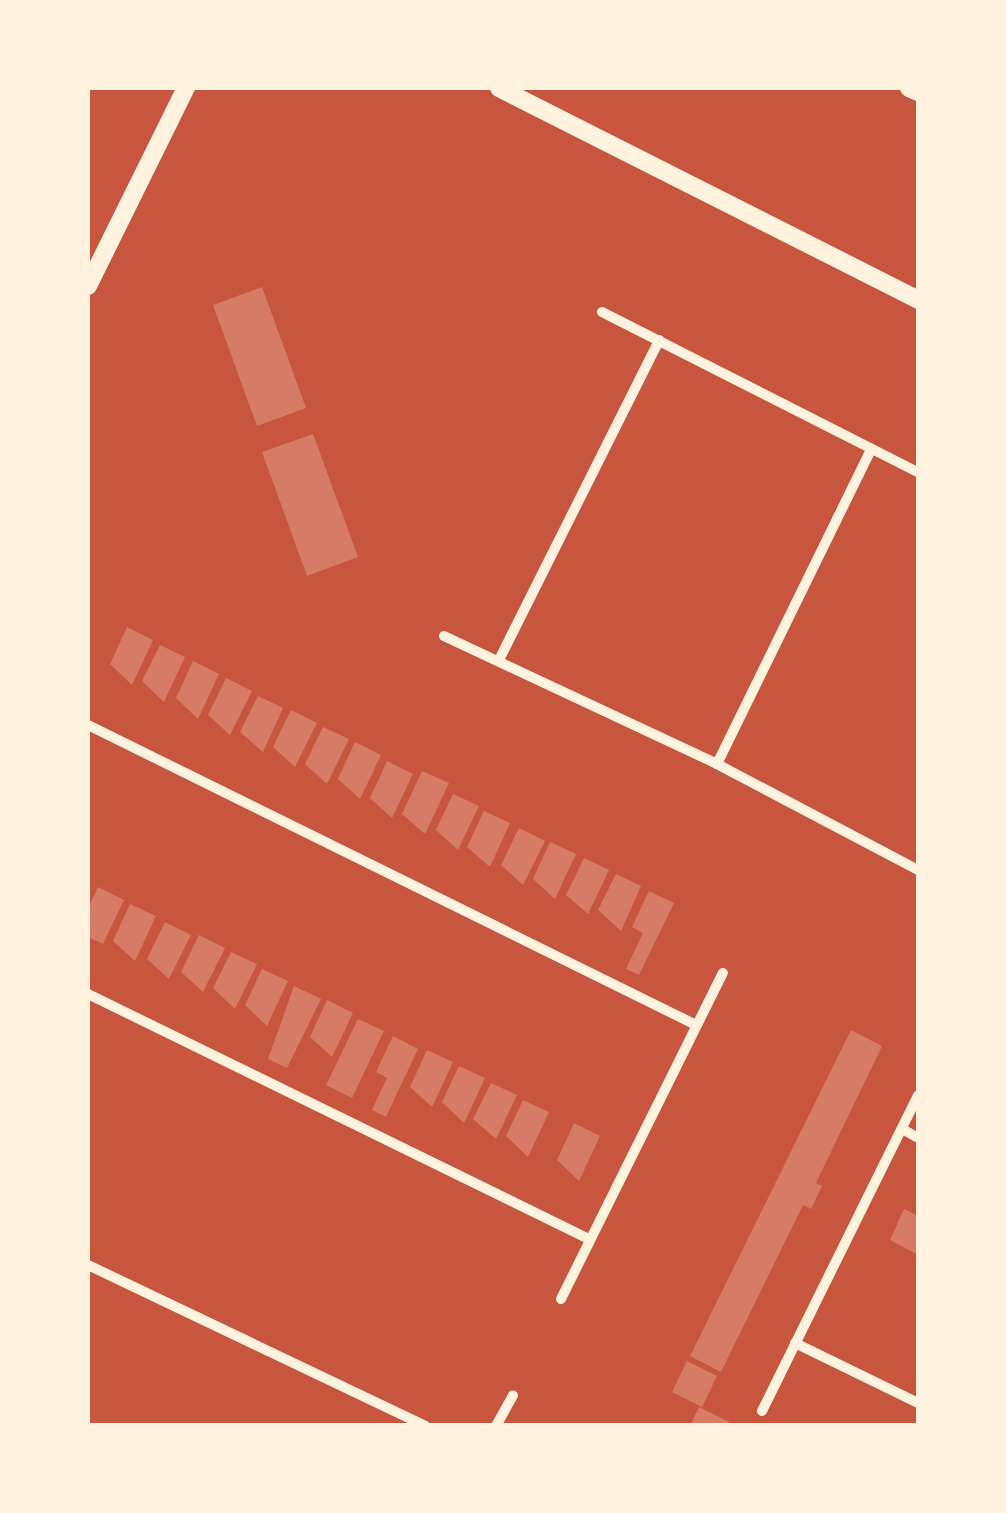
<!DOCTYPE html>
<style>
body{margin:0}
#map{position:relative;width:1006px;height:1513px;overflow:hidden;background:#c8553d;font-family:"Alegreya Sans",sans-serif}
div>[style]{position:absolute}
.building>*{inset:0;background:#d67c66}
.minor>*{height:10px;margin:-5px;padding:0 5px;transform-origin:5px;border-radius:5px;background:#fff3e0}
.tertiary>*{height:18px;margin:-9px;padding:0 9px;transform-origin:9px;border-radius:9px;background:#fff3e0}
span{translate:-50% -50%;white-space:nowrap;text-align:center;line-height:1.15;-webkit-text-stroke:8px #fff3e0;paint-order:stroke}
.frame{position:absolute;inset:0;border:90px solid #fff3e0;pointer-events:none}
</style>
<div id="map">
<div class="building">
<i style="clip-path:polygon(262px 287px,306px 408px,257px 426px,213px 305px)"></i>
<i style="clip-path:polygon(313px 434px,358px 557px,307px 576px,262px 452px)"></i>
<i style="clip-path:polygon(127px 627px,153px 640px,132px 685px,110px 664px)"></i>
<i style="clip-path:polygon(160px 645px,185px 657px,164px 702px,142px 681px)"></i>
<i style="clip-path:polygon(193px 661px,219px 674px,198px 719px,176px 698px)"></i>
<i style="clip-path:polygon(226px 678px,252px 691px,230px 735px,208px 715px)"></i>
<i style="clip-path:polygon(258px 696px,283px 708px,263px 752px,240px 732px)"></i>
<i style="clip-path:polygon(291px 710px,317px 723px,295px 767px,273px 747px)"></i>
<i style="clip-path:polygon(323px 727px,349px 739px,327px 784px,305px 764px)"></i>
<i style="clip-path:polygon(355px 742px,381px 755px,360px 799px,338px 779px)"></i>
<i style="clip-path:polygon(387px 761px,413px 774px,392px 818px,370px 798px)"></i>
<i style="clip-path:polygon(422px 771px,449px 783px,425px 834px,402px 814px)"></i>
<i style="clip-path:polygon(453px 794px,479px 806px,458px 850px,436px 830px)"></i>
<i style="clip-path:polygon(484px 811px,510px 823px,490px 867px,467px 847px)"></i>
<i style="clip-path:polygon(519px 828px,545px 841px,523px 885px,501px 865px)"></i>
<i style="clip-path:polygon(550px 842px,576px 854px,555px 899px,533px 879px)"></i>
<i style="clip-path:polygon(584px 858px,609px 870px,588px 914px,566px 895px)"></i>
<i style="clip-path:polygon(616px 874px,641px 886px,621px 931px,598px 910px)"></i>
<i style="clip-path:polygon(98px 887px,124px 900px,103px 944px,88px 937px,88px 909px)"></i>
<i style="clip-path:polygon(649px 891px,674px 903px,639px 975px,626px 969px,643px 933px,632px 927px)"></i>
<i style="clip-path:polygon(130px 904px,156px 916px,135px 961px,113px 941px)"></i>
<i style="clip-path:polygon(165px 922px,191px 935px,169px 979px,147px 959px)"></i>
<i style="clip-path:polygon(199px 935px,225px 948px,203px 992px,181px 972px)"></i>
<i style="clip-path:polygon(231px 952px,257px 964px,235px 1009px,213px 988px)"></i>
<i style="clip-path:polygon(262px 969px,288px 981px,267px 1026px,245px 1005px)"></i>
<i style="clip-path:polygon(294px 986px,321px 999px,287px 1068px,268px 1059px)"></i>
<i style="clip-path:polygon(327px 1000px,353px 1013px,332px 1057px,310px 1037px)"></i>
<i style="clip-path:polygon(358px 1019px,384px 1031px,352px 1098px,326px 1085px)"></i>
<i style="clip-path:polygon(851px 1030px,882px 1046px,816px 1183px,822px 1186px,811px 1209px,803px 1205px,721px 1372px,690px 1356px)"></i>
<i style="clip-path:polygon(393px 1036px,418px 1049px,386px 1117px,372px 1110px,387px 1078px,376px 1072px)"></i>
<i style="clip-path:polygon(427px 1050px,453px 1062px,432px 1107px,410px 1087px)"></i>
<i style="clip-path:polygon(459px 1066px,485px 1078px,464px 1123px,442px 1102px)"></i>
<i style="clip-path:polygon(491px 1083px,517px 1095px,496px 1139px,473px 1119px)"></i>
<i style="clip-path:polygon(523px 1100px,549px 1112px,528px 1157px,506px 1136px)"></i>
<i style="clip-path:polygon(574px 1123px,600px 1136px,579px 1181px,557px 1160px)"></i>
<i style="clip-path:polygon(904px 1209px,918px 1216px,918px 1255px,890px 1240px)"></i>
<i style="clip-path:polygon(687px 1361px,717px 1376px,702px 1407px,672px 1392px)"></i>
<i style="clip-path:polygon(699px 1407px,729px 1422px,727px 1426px,690px 1426px)"></i>
</div>
<div class="minor">
<i style="left:602px;top:312px;width:354px;rotate:26.9deg"></i>
<i style="left:444px;top:636px;width:302px;rotate:25.1deg"></i>
<i style="left:717px;top:764px;width:227px;rotate:27.8deg"></i>
<i style="left:499px;top:660px;width:358px;rotate:-63.4deg"></i>
<i style="left:88px;top:725px;width:678px;rotate:26.26deg"></i>
<i style="left:717px;top:764px;width:351px;rotate:-63.9deg"></i>
<i style="left:88px;top:994px;width:558px;rotate:26.06deg"></i>
<i style="left:902px;top:1129px;width:18px;rotate:29deg"></i>
<i style="left:88px;top:1265px;width:374px;rotate:25.5deg"></i>
<i style="left:561px;top:1299px;width:364px;rotate:-63.6deg"></i>
<i style="left:795px;top:1343px;width:137px;rotate:26deg"></i>
<i style="left:762px;top:1411px;width:352px;rotate:-63.7deg"></i>
<i style="left:496px;top:1426px;width:35px;rotate:-61deg"></i>
</div>
<div class="tertiary">
<i style="left:499px;top:88px;width:470px;rotate:26.8deg"></i>
<i style="left:909px;top:88px;width:10px;rotate:24deg"></i>
<i style="left:88px;top:286px;width:221px;rotate:-63.7deg"></i>
</div>
<div class="frame"></div>
</div>
